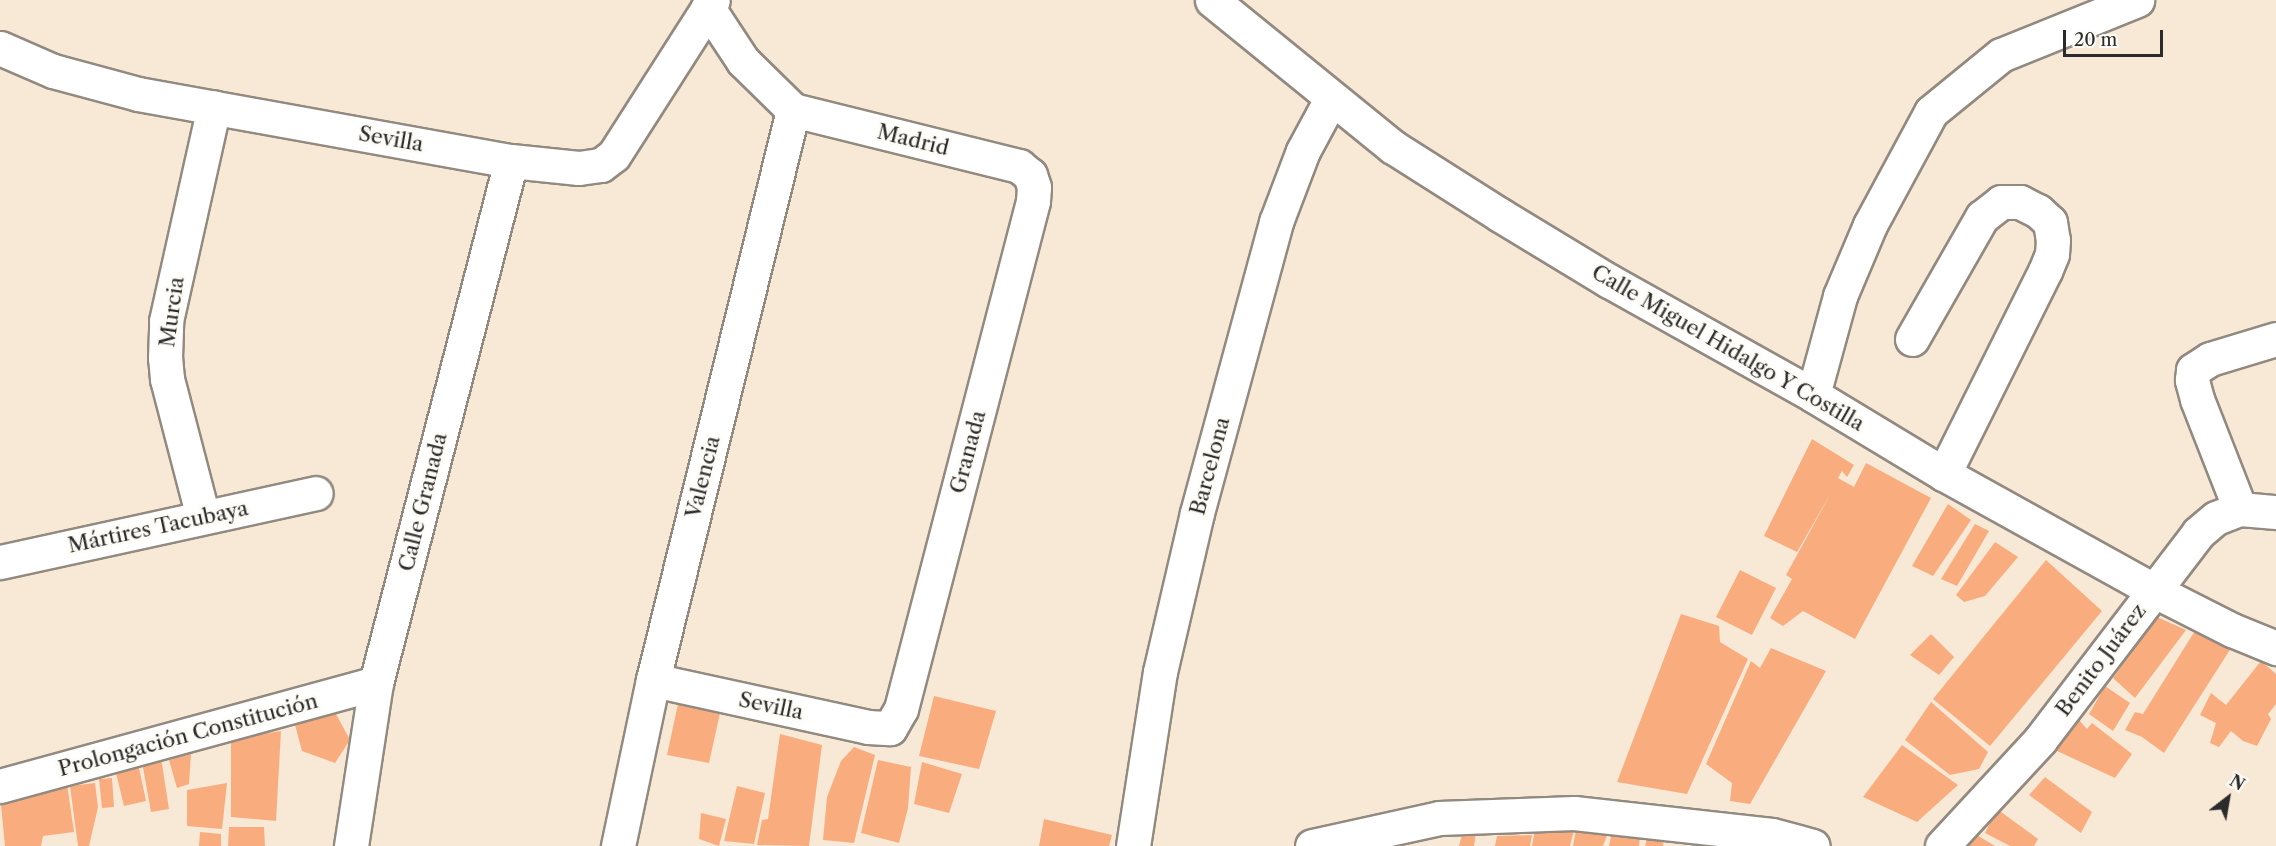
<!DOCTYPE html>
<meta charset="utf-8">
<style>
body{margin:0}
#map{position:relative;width:2276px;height:846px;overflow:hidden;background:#f8e9d6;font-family:"Libre Caslon Text",serif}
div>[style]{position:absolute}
.building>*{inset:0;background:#f9ad7e}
.roads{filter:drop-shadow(2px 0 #928a80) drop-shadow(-2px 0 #928a80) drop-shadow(0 2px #928a80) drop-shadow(0 -2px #928a80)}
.minor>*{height:33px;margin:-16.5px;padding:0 16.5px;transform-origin:16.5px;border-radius:16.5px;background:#fff}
span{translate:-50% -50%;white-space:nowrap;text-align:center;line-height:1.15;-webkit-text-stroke:6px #fdfcf7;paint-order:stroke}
.street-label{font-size:21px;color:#2b2b2b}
.north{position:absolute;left:2198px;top:768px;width:60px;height:60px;-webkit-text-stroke:4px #fdfcf7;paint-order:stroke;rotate:31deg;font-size:16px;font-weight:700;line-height:24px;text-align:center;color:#2b2b2b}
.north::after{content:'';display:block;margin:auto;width:21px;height:27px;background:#2b2b2b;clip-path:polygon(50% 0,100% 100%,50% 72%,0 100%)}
.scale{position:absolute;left:2063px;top:30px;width:100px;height:27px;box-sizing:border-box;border:3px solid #2b2b2b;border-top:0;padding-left:8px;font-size:18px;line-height:21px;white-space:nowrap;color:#2b2b2b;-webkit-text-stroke:4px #fdfcf7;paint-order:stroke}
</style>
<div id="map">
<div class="building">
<i style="clip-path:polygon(1812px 439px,1854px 465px,1847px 477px,1842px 471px,1838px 478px,1854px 487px,1866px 463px,1931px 498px,1855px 639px,1803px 611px,1783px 626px,1770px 618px,1792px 579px,1786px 575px,1831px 493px,1797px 552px,1764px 536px)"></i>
<i style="clip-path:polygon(1948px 504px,1971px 520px,1933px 576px,1912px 566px)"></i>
<i style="clip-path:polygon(1975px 524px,1989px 531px,1957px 586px,1941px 579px)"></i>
<i style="clip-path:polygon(1995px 542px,2018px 557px,1985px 596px,1964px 602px,1956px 595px)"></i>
<i style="clip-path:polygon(2046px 560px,2102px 611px,1990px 746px,1933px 699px)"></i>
<i style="clip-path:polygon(1740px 570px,1776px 588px,1752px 635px,1716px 617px)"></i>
<i style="clip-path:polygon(1681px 614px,1719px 626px,1720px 642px,1748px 659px,1687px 794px,1617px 782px)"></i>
<i style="clip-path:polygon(2157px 617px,2186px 630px,2135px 698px,2113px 678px)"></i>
<i style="clip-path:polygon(2198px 626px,2233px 645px,2164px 753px,2142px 737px,2125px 730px,2135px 712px,2143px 714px)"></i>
<i style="clip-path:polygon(1931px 634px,1954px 657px,1939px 675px,1910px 655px)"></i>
<i style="clip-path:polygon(1771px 648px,1826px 671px,1750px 804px,1730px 801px,1732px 783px,1706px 764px,1751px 661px,1760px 668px)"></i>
<i style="clip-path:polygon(2261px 661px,2276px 674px,2276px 704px,2268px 714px,2271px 719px,2257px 746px,2243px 741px,2231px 731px,2219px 747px,2210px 743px,2216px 723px,2200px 715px,2211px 693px,2226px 705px)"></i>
<i style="clip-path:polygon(2105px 686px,2130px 703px,2113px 731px,2089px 714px)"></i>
<i style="clip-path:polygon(934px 696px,996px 711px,979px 769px,919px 756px)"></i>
<i style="clip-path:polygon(1931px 702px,1988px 752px,1979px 769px,1950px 775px,1905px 740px)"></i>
<i style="clip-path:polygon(678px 704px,720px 713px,709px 763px,667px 755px)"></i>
<i style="clip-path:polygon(336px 714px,350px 740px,335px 763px,302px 751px,294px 721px)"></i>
<i style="clip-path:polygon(2079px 720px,2087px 729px,2092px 723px,2132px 754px,2115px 778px,2055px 750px)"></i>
<i style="clip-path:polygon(281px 731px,276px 821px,231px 817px,231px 739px)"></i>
<i style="clip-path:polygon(780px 734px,822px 745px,809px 846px,757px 845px,762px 820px,768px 819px)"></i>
<i style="clip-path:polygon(1902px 745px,1958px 785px,1917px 822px,1863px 797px)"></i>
<i style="clip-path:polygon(854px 747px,875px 755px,854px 843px,823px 840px,827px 797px,841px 761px)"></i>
<i style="clip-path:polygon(191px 754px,189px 784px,177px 788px,169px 760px)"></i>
<i style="clip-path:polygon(161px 758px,169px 809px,151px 812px,142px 762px)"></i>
<i style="clip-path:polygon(878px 760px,911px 767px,908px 808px,899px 843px,861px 833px)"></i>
<i style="clip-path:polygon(922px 762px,962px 774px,949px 813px,914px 804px)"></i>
<i style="clip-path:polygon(139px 768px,146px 801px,124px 806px,116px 773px)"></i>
<i style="clip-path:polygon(2045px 777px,2092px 812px,2081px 833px,2029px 795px)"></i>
<i style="clip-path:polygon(112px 778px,114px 807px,102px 808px,99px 779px)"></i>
<i style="clip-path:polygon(95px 783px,98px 807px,89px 846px,78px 846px,70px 786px)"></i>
<i style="clip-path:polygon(227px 783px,222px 829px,187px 826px,187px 790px)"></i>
<i style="clip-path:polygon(67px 784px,74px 832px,43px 836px,41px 846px,5px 846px,0 795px)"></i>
<i style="clip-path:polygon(737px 786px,765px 793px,754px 844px,724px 841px)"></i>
<i style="clip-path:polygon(1997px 809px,2038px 839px,2034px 846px,2010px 846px,1985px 833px)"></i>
<i style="clip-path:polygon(701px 813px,726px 819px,719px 846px,699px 839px)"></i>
<i style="clip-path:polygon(1044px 819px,1112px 835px,1109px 846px,1039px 846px)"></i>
<i style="clip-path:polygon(1536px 824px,1574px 830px,1570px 846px,1532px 846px)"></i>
<i style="clip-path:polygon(1577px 825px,1608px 833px,1603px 846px,1573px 846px)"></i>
<i style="clip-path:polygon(229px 827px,264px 827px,265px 846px,228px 846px)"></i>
<i style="clip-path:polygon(1463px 831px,1476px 833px,1474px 846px,1459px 846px)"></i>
<i style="clip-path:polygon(200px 832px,221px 834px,221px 846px,199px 846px)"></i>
<i style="clip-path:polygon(1975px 834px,1995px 846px,1963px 846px)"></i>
<i style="clip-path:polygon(1532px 835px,1530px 846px,1495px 846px,1497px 836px)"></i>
<i style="clip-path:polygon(1611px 836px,1640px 837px,1639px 846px,1609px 846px)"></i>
<i style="clip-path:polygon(1647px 839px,1664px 839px,1663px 846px,1645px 846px)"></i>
</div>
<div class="roads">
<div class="minor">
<i style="left:1212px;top:0;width:233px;rotate:39.1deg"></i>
<i style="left:1393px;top:147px;width:127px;rotate:32.4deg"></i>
<i style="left:1500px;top:215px;width:127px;rotate:31.2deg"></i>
<i style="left:1609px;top:281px;width:234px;rotate:29.2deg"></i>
<i style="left:1813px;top:395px;width:153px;rotate:31.1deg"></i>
<i style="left:1944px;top:474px;width:239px;rotate:29deg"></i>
<i style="left:2153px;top:590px;width:89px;rotate:26.9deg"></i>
<i style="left:2232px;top:630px;width:48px;rotate:22.2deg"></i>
<i style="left:0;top:48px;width:58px;rotate:23.5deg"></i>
<i style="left:53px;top:71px;width:88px;rotate:15.1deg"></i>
<i style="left:138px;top:94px;width:379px;rotate:10.2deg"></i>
<i style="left:511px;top:161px;width:68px;rotate:5.9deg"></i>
<i style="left:579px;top:168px;width:22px;rotate:-8deg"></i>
<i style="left:601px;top:165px;width:16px;rotate:-38deg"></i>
<i style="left:614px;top:155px;width:174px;rotate:-57.4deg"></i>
<i style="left:1912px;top:339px;width:141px;rotate:-60.2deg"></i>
<i style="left:1982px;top:217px;width:24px;rotate:-38deg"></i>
<i style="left:2001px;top:202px;width:19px"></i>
<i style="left:2020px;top:202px;width:20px;rotate:27deg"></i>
<i style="left:2038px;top:211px;width:16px;rotate:43deg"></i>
<i style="left:2050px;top:222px;width:18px;rotate:81deg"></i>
<i style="left:2053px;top:240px;width:14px;rotate:94deg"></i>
<i style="left:2052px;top:254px;width:18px;rotate:112deg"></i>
<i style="left:2045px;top:271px;width:227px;rotate:116.5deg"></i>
<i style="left:1813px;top:395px;width:103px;rotate:-74.7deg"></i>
<i style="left:1840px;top:296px;width:77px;rotate:-67.1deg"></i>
<i style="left:1870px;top:225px;width:128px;rotate:-61.6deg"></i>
<i style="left:1931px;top:112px;width:90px;rotate:-39.2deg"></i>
<i style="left:2001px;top:55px;width:147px;rotate:-22deg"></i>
<i style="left:2240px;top:509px;width:118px;rotate:-111.4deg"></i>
<i style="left:2197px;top:399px;width:20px;rotate:-105deg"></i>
<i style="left:2192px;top:380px;width:10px;rotate:-84deg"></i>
<i style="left:2193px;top:370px;width:20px;rotate:-33deg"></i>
<i style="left:2210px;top:359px;width:69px;rotate:-16.9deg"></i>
<i style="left:203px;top:517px;width:143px;rotate:-104.6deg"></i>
<i style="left:167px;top:379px;width:21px;rotate:-95deg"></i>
<i style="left:165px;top:358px;width:37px;rotate:-88deg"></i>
<i style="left:166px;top:321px;width:219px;rotate:-77.4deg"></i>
<i style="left:0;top:562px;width:323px;rotate:-12.3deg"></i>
<i style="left:653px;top:680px;width:220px;rotate:12.3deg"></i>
<i style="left:868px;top:727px;width:22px;rotate:3deg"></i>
<i style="left:890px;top:728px;width:22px;rotate:-60deg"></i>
<i style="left:901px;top:709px;width:525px;rotate:-75.43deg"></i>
<i style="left:1033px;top:201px;width:14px;rotate:-86deg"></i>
<i style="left:1034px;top:187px;width:13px;rotate:-108deg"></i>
<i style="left:1030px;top:175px;width:14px;rotate:-141deg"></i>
<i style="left:1019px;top:166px;width:233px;rotate:-166.1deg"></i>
<i style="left:793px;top:110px;width:70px;rotate:-135.6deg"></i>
<i style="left:743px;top:61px;width:64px;rotate:-123.4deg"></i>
<i style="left:708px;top:8px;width:9px;rotate:-58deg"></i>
<i style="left:0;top:786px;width:390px;rotate:-15.3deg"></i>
<i style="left:351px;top:846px;width:165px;rotate:-81.3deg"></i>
<i style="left:376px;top:683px;width:539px;rotate:-75.5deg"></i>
<i style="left:618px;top:846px;width:170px;rotate:-78.1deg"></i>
<i style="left:653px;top:680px;width:587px;rotate:-76.2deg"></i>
<i style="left:1133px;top:846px;width:176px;rotate:-81.2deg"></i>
<i style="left:1160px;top:672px;width:163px;rotate:-76.9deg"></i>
<i style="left:1197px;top:513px;width:302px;rotate:-74.8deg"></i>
<i style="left:1276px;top:222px;width:76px;rotate:-69.2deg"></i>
<i style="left:1303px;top:151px;width:59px;rotate:-61.7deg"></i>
<i style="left:1312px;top:846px;width:130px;rotate:-12.4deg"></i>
<i style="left:1439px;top:818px;width:135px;rotate:-2.1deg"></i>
<i style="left:1574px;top:813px;width:199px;rotate:6.3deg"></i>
<i style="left:1772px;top:835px;width:42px;rotate:15deg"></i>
<i style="left:1942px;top:846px;width:144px;rotate:-47.2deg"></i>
<i style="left:2040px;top:740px;width:260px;rotate:-52.6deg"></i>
<i style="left:2198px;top:533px;width:23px;rotate:-40deg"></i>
<i style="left:2216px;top:518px;width:26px;rotate:-21deg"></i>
<i style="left:2240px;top:509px;width:36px;rotate:5deg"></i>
</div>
</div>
<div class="street-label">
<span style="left:391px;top:139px;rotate:10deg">Sevilla</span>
<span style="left:913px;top:140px;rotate:14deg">Madrid</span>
<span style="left:172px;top:312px;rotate:-82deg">Murcia</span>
<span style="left:1728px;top:348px;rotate:30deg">Calle Miguel Hidalgo Y Costilla</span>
<span style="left:968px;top:452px;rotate:-75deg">Granada</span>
<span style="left:1210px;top:466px;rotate:-75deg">Barcelona</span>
<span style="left:703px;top:477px;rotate:-76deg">Valencia</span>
<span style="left:423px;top:502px;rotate:-76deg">Calle Granada</span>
<span style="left:158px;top:527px;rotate:-12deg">Mártires Tacubaya</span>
<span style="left:2101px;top:660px;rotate:-53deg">Benito Juárez</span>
<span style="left:771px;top:706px;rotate:12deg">Sevilla</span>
<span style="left:188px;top:735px;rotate:-15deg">Prolongación Constitución</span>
</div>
<div class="north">N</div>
<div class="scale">20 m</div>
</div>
